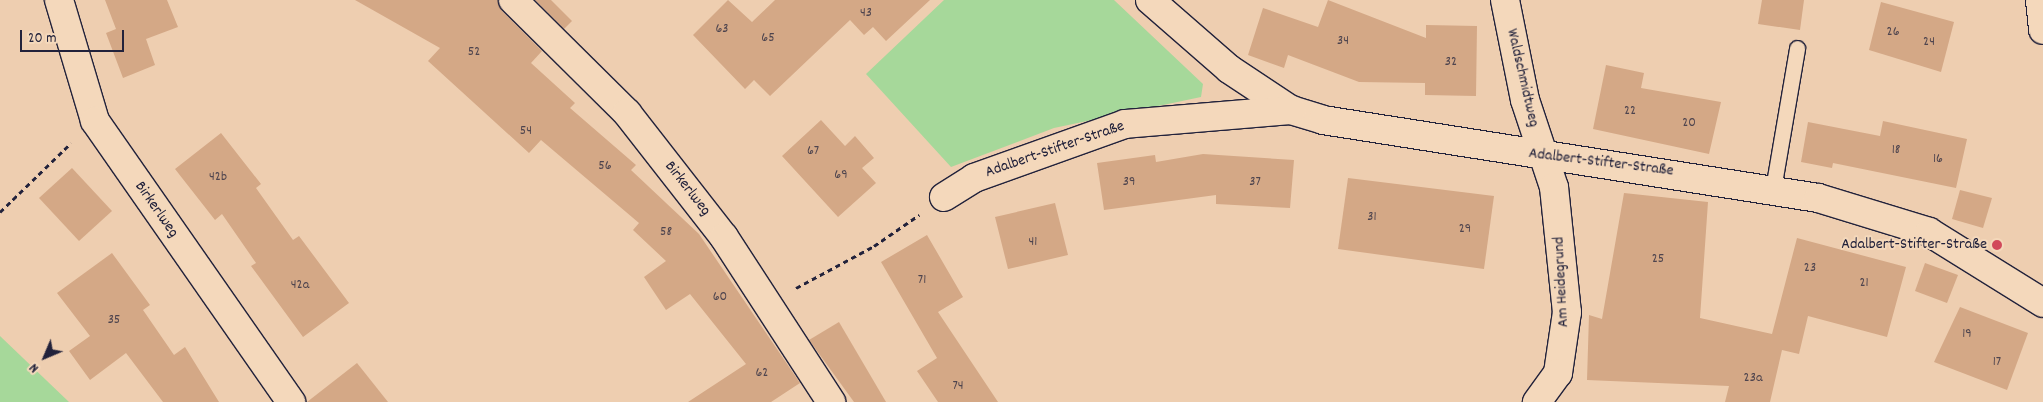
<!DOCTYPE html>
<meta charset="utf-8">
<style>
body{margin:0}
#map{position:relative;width:2043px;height:402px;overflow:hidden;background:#eeceb0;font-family:Dekko,sans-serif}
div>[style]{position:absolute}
.green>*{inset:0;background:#a6d89a}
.building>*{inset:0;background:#d4a886}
.path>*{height:3px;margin-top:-1.5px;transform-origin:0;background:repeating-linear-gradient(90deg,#22223b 0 5px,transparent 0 9px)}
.roads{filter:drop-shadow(1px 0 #22223b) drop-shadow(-1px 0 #22223b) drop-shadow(0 1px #22223b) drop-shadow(0 -1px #22223b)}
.lane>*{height:15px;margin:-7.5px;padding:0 7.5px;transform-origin:7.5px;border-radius:7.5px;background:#f4d8bb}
.street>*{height:28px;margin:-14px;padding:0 14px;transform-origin:14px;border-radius:14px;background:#f4d8bb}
.dots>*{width:14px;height:14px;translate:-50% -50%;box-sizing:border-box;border:2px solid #f4d8bb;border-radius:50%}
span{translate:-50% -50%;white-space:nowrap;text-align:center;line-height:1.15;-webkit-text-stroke:4px #f4d8bb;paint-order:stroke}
.number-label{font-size:14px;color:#4e444e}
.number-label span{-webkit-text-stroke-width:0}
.street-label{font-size:16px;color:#22223b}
.poi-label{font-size:16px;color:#22223b}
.right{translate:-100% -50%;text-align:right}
.north{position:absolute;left:20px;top:332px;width:50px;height:50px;-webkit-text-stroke:4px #f4d8bb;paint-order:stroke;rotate:225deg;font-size:14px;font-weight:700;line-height:20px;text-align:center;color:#22223b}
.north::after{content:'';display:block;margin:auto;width:18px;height:22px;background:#22223b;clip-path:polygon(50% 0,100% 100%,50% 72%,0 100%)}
.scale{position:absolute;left:20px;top:30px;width:104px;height:22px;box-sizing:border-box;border:2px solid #22223b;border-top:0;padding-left:6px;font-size:15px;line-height:18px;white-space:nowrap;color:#22223b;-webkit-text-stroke:4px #f4d8bb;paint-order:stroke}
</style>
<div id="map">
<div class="green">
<i style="clip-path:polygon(944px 0,1114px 0,1203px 84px,1201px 97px,1054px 128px,951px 167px,866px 74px)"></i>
<i style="clip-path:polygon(0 336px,69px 402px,0 402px)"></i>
</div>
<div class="building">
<i style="clip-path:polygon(105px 0,167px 0,178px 27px,146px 39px,155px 65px,123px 78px,106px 33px,116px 29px)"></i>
<i style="clip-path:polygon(355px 0,498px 0,502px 11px,542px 51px,531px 63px,575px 103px,570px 108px,636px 165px,631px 170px,699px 234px,800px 383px,771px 402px,688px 402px,746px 364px,690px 294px,666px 310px,644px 277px,666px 261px,633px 230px,639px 223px,541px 140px,529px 153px,428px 61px,440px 48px)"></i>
<i style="clip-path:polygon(535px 0,551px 0,572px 21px,564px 29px)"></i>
<i style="clip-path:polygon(728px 0,752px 22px,775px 0,930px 0,886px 41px,873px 27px,864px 35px,850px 20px,770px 96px,754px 80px,745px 89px,693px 35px)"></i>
<i style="clip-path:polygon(1328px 0,1426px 38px,1426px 25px,1477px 26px,1476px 96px,1425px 95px,1425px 83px,1359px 82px,1288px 55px,1284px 68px,1248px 55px,1263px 8px,1318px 27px)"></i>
<i style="clip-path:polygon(1762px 0,1804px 0,1800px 30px,1758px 24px)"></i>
<i style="clip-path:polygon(1881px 2px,1954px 22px,1941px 72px,1869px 50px)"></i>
<i style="clip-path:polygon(1606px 65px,1644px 73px,1641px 88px,1721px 102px,1709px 154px,1593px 129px)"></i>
<i style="clip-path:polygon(821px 120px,845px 146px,855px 136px,874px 158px,862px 168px,876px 183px,838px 217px,782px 156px)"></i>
<i style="clip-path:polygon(1883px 121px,1967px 139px,1956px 188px,1833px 163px,1832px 168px,1801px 162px,1808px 122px,1880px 136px)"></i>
<i style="clip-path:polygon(221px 133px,261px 184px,256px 188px,293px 240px,299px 236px,349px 303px,303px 337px,251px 266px,256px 263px,222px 214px,215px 220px,175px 169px)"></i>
<i style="clip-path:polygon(1203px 154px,1294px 160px,1290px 208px,1216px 204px,1216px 195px,1104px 210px,1097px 163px,1155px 155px,1156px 162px)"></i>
<i style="clip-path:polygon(72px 168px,112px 211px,79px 241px,39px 198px)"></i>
<i style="clip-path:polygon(1348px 178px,1494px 196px,1484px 269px,1338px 249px)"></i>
<i style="clip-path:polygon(1960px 190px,1992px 198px,1983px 228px,1952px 219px)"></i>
<i style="clip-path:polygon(1624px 193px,1708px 202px,1700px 318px,1772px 334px,1797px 238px,1906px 267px,1887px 337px,1808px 316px,1799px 354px,1782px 350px,1770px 402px,1725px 402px,1729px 386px,1587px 380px,1589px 315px,1602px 319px)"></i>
<i style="clip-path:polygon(1055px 203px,1068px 255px,1008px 269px,995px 217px)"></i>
<i style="clip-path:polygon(927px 235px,963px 297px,938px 312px,998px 402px,938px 402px,917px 371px,937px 358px,881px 262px)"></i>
<i style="clip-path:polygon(112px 253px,150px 305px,143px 310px,174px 355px,185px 347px,219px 402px,163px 402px,126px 353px,90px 380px,69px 351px,90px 336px,57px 293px)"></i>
<i style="clip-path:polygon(1925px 263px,1958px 275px,1947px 303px,1915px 291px)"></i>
<i style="clip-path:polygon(1960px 307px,2028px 333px,2007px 390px,1934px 362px)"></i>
<i style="clip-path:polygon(839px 322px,886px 402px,854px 402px,809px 340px)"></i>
<i style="clip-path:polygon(357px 363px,388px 402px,307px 402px)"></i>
</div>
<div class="path">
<i style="left:0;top:212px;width:99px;rotate:-44.2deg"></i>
<i style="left:796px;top:288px;width:89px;rotate:-28.3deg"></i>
<i style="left:874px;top:246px;width:55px;rotate:-34.6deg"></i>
</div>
<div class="roads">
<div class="lane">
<i style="left:1773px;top:189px;width:143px;rotate:-80.3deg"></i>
</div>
<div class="street">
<i style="left:59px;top:0;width:126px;rotate:73.4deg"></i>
<i style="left:95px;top:121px;width:343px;rotate:55.1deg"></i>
<i style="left:513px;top:0;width:161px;rotate:44.7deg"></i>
<i style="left:627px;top:113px;width:157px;rotate:52deg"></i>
<i style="left:724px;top:237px;width:197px;rotate:57deg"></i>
<i style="left:1150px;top:0;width:105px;rotate:41.1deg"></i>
<i style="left:1229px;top:69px;width:74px;rotate:33.5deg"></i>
<i style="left:1291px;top:110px;width:34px;rotate:17deg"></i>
<i style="left:1323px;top:120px;width:501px;rotate:8.95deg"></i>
<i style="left:1818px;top:198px;width:116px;rotate:17deg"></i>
<i style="left:1929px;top:232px;width:134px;rotate:31.9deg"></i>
<i style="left:1505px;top:0;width:102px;rotate:78.7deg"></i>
<i style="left:1525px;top:100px;width:92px;rotate:71.6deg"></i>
<i style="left:1554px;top:187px;width:126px;rotate:84.1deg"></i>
<i style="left:1567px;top:312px;width:62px;rotate:98.4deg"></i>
<i style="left:1558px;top:373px;width:36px;rotate:126deg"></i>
<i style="left:2040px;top:0;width:30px;rotate:84deg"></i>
<i style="left:944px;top:197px;width:36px;rotate:-32deg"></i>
<i style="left:974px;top:178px;width:160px;rotate:-19.7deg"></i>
<i style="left:1125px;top:124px;width:167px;rotate:-4.8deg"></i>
</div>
</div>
<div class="dots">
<i style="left:1997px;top:245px;background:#d1495b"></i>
</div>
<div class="number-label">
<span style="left:866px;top:13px">43</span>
<span style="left:722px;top:29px">63</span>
<span style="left:1893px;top:32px">26</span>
<span style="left:768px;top:38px">65</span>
<span style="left:1343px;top:41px">34</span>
<span style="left:1929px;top:42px">24</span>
<span style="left:474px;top:52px">52</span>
<span style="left:1451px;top:62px">32</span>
<span style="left:1630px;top:111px">22</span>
<span style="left:1689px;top:123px">20</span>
<span style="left:526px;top:131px">54</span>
<span style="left:1896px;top:150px">18</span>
<span style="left:813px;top:151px">67</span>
<span style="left:1938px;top:159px">16</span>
<span style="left:605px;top:166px">56</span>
<span style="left:841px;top:175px">69</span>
<span style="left:218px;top:177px">42b</span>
<span style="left:1129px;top:182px">39</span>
<span style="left:1255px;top:182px">37</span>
<span style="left:1372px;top:217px">31</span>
<span style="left:1465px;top:229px">29</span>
<span style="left:666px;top:232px">58</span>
<span style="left:1033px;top:242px">41</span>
<span style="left:1658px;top:259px">25</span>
<span style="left:1810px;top:268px">23</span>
<span style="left:922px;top:280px">71</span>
<span style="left:1864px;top:283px">21</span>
<span style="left:300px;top:285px">42a</span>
<span style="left:720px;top:297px">60</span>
<span style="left:114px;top:320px">35</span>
<span style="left:1967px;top:334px">19</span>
<span style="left:1997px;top:362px">17</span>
<span style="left:762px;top:373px">62</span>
<span style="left:1753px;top:378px">23a</span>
<span style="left:958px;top:386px">74</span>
</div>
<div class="street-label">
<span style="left:1522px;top:78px;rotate:77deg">Waldschmidtweg</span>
<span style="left:1055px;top:150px;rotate:-19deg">Adalbert-Stifter-Straße</span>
<span style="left:1601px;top:163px;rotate:7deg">Adalbert-Stifter-Straße</span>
<span style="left:687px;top:189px;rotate:52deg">Birkerlweg</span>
<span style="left:156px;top:210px;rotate:55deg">Birkerlweg</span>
<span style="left:1562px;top:282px;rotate:-93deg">Am Heidegrund</span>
</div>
<div class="poi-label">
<span class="right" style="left:1987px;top:245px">Adalbert-Stifter-Straße</span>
</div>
<div class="north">N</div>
<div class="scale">20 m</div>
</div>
